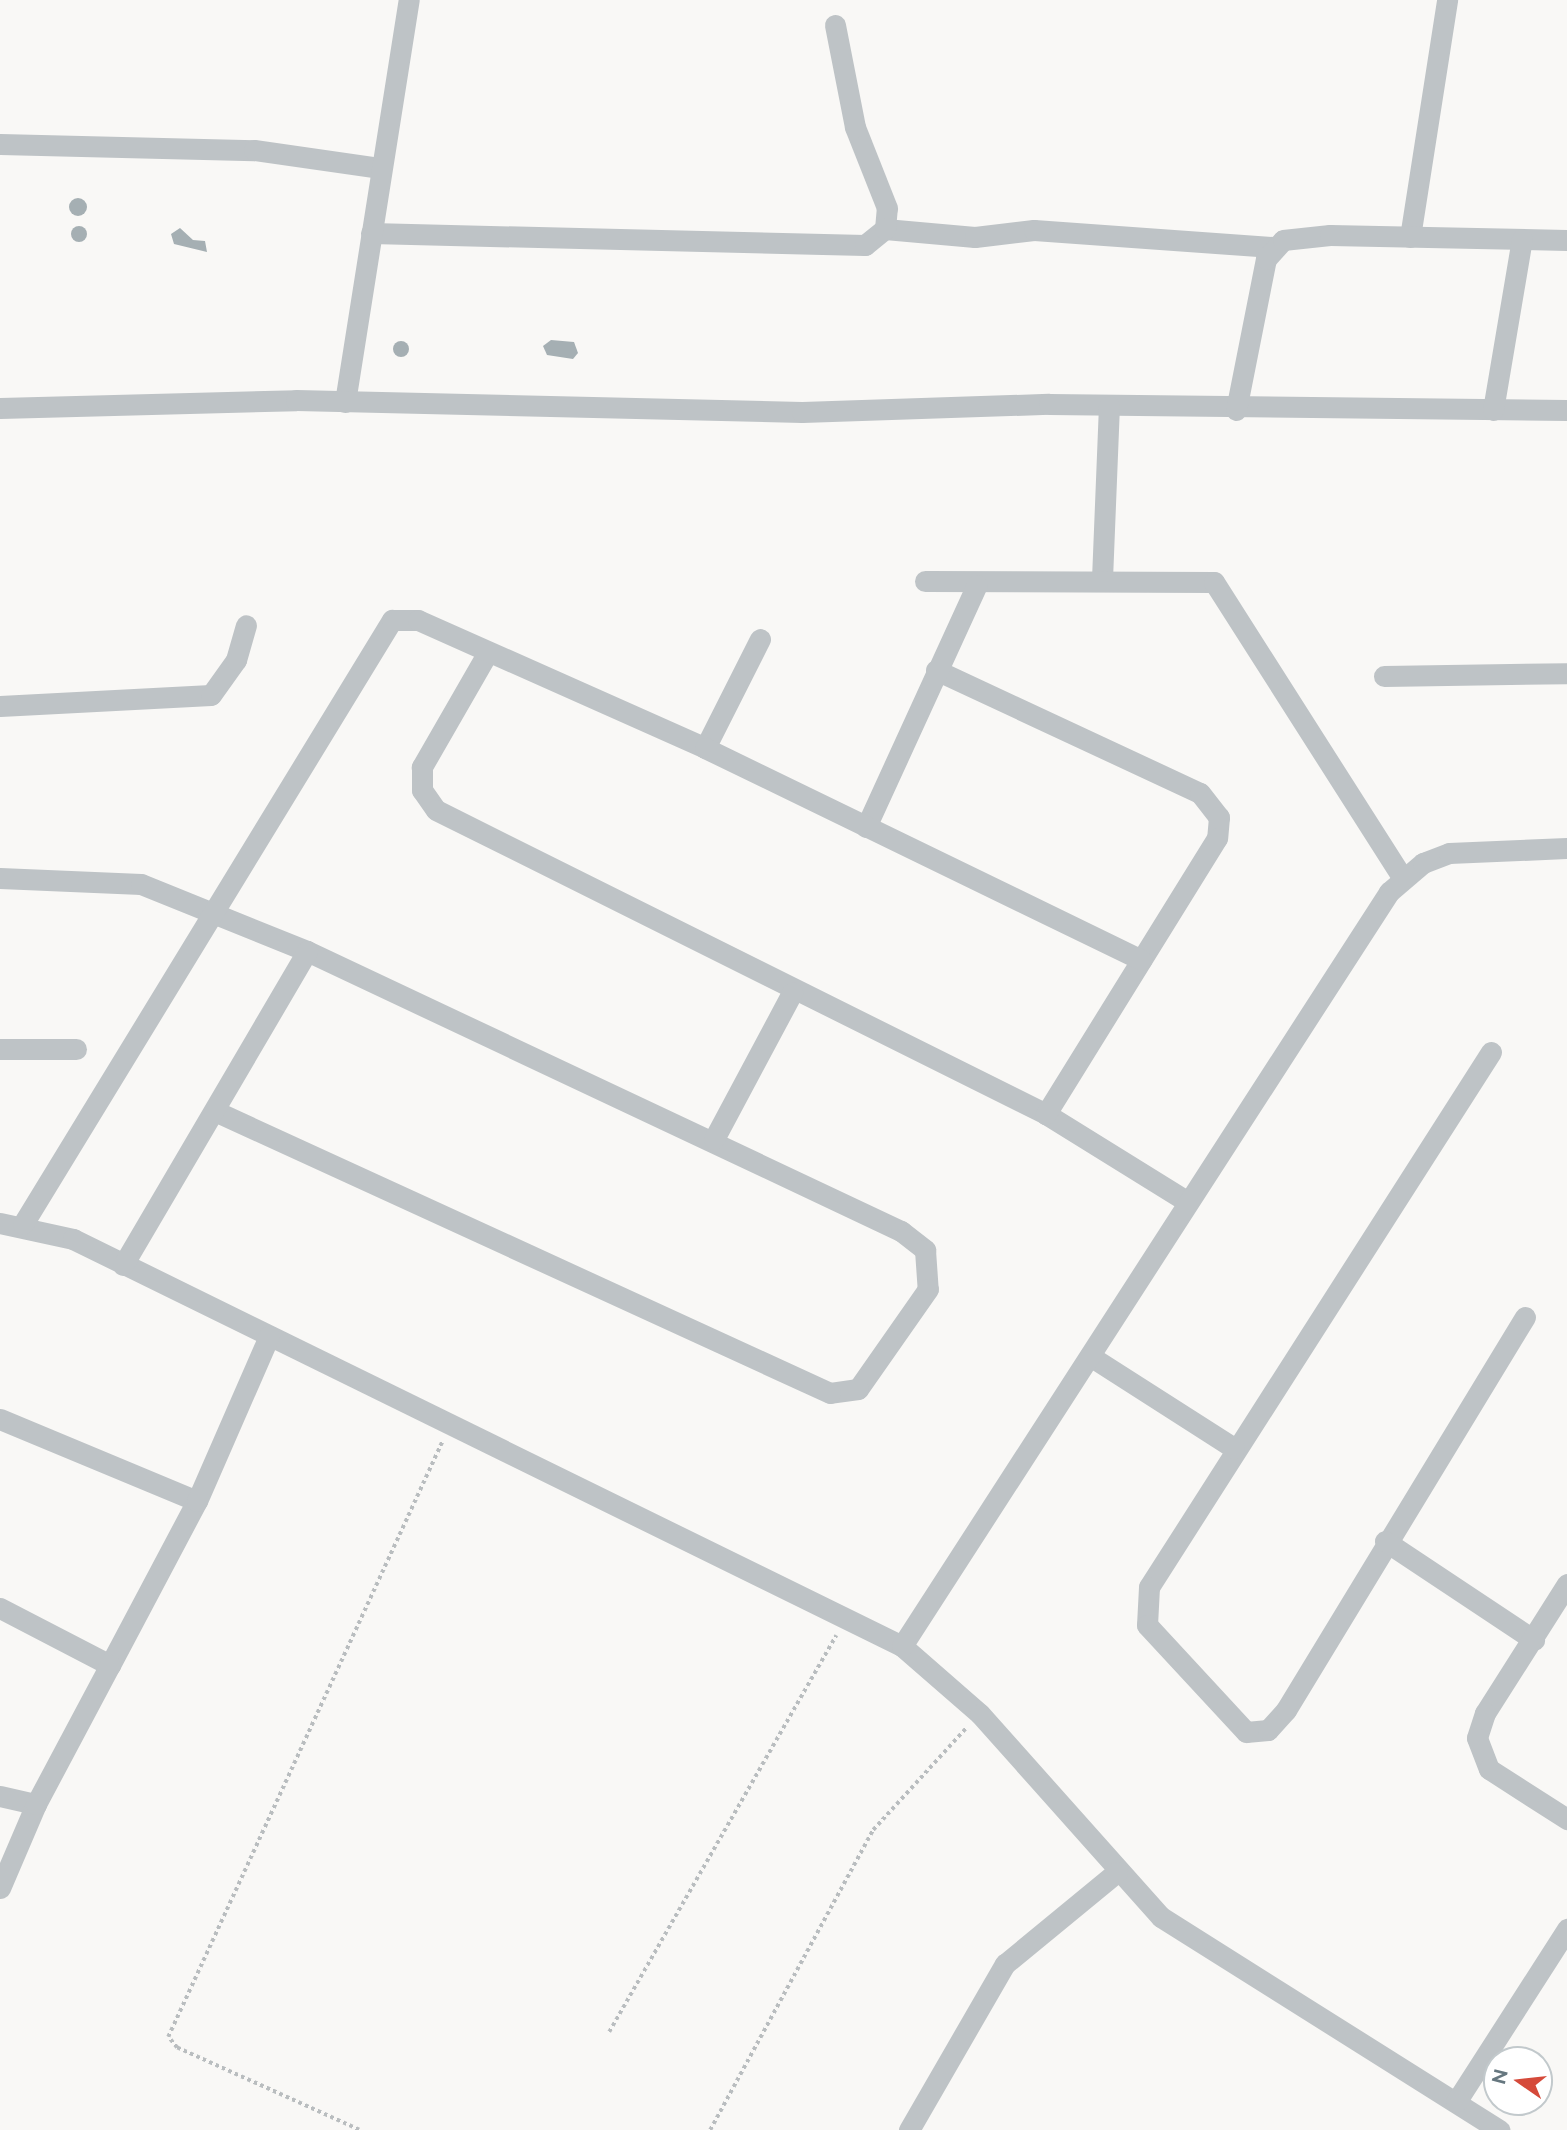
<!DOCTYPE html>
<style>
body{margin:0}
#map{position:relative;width:1567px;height:2130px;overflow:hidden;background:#f9f8f6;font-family:Raleway,sans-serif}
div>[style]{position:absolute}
.building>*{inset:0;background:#a5afb3}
.round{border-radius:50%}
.path>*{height:3.5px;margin-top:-1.75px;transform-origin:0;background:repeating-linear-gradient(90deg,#b9bdbf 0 3.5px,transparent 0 7px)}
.minor>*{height:21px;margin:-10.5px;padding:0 10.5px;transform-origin:10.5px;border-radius:10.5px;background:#bec3c6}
span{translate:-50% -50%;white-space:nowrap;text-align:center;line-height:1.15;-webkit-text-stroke:7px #fff;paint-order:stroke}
.north{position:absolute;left:1483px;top:2046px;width:70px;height:70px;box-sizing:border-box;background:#fff;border:2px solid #c2c9cc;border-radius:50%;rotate:284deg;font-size:19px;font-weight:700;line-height:28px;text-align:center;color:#66777f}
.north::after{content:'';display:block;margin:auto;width:24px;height:32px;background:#d54a3a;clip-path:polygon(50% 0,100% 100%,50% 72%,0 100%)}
</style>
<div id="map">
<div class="building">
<i class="round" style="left:69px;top:198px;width:18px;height:18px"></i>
<i class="round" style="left:71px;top:226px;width:16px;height:16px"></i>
<i style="clip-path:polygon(180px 228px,193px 240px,205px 241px,207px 252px,174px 244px,171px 234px)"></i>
<i style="clip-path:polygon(551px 340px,574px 342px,578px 353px,573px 359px,547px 355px,543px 346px)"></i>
<i class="round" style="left:393px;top:341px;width:16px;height:16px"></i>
</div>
<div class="path">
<i style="left:609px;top:2032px;width:457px;rotate:-60.2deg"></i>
<i style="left:359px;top:2130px;width:200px;rotate:-155.7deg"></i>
<i style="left:177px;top:2048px;width:14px;rotate:-129deg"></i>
<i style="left:168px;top:2037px;width:655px;rotate:-65.27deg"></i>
<i style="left:710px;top:2130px;width:341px;rotate:-61.5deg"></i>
<i style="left:873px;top:1830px;width:138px;rotate:-47.6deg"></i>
</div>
<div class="minor">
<i style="left:0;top:144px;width:254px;rotate:1.4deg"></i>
<i style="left:254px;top:150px;width:128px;rotate:8.1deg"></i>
<i style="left:885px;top:229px;width:90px;rotate:5.1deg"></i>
<i style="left:975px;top:237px;width:59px;rotate:-6.8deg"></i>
<i style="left:1034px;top:230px;width:239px;rotate:4.1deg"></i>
<i style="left:371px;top:233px;width:494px;rotate:1.4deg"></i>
<i style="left:865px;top:245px;width:26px;rotate:-39deg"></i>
<i style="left:885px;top:229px;width:21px;rotate:-85deg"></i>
<i style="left:887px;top:208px;width:87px;rotate:-111.6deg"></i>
<i style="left:855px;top:127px;width:104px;rotate:-101.1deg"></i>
<i style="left:1410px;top:237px;width:240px;rotate:-81.1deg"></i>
<i style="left:345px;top:402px;width:407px;rotate:-81deg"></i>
<i style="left:0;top:408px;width:296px;rotate:-1.5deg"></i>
<i style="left:296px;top:400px;width:506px;rotate:1.36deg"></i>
<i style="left:802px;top:412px;width:247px;rotate:-1.9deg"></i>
<i style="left:1049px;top:404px;width:518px;rotate:0.66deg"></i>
<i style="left:1236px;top:410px;width:154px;rotate:-78.8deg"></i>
<i style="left:1266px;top:259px;width:25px;rotate:-48deg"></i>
<i style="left:1283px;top:240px;width:47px;rotate:-6.1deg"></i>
<i style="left:1330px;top:235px;width:237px;rotate:1.2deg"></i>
<i style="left:1493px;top:410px;width:173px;rotate:-80.4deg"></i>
<i style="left:1102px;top:579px;width:173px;rotate:-87.7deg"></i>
<i style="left:925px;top:581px;width:289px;rotate:0.2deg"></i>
<i style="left:1214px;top:582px;width:350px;rotate:57.5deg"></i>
<i style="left:488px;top:652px;width:133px;rotate:119.9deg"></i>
<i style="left:422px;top:767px;width:23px;rotate:90deg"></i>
<i style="left:422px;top:790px;width:24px;rotate:55deg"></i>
<i style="left:436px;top:810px;width:682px;rotate:26.49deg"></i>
<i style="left:1046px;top:1114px;width:167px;rotate:31.8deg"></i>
<i style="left:936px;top:670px;width:291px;rotate:25deg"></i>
<i style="left:1200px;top:793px;width:31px;rotate:52deg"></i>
<i style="left:1219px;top:817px;width:21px;rotate:95deg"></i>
<i style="left:1217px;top:838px;width:325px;rotate:121.8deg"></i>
<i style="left:1384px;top:676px;width:183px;rotate:-0.9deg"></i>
<i style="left:0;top:706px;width:211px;rotate:-3deg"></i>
<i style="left:211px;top:695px;width:43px;rotate:-54.5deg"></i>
<i style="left:236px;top:660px;width:36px;rotate:-74deg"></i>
<i style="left:705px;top:748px;width:122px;rotate:-63.2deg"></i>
<i style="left:866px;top:827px;width:266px;rotate:-65.4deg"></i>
<i style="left:0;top:878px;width:141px;rotate:2.4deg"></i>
<i style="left:141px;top:884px;width:179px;rotate:22deg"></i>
<i style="left:307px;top:951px;width:657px;rotate:25.24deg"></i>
<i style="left:901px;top:1231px;width:31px;rotate:38deg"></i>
<i style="left:925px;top:1250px;width:39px;rotate:86deg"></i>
<i style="left:928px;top:1289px;width:122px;rotate:125deg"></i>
<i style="left:858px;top:1389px;width:28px;rotate:172deg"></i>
<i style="left:830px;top:1393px;width:674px;rotate:-155.37deg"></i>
<i style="left:0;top:1049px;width:76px"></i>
<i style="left:1491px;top:1052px;width:635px;rotate:122.59deg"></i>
<i style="left:1149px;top:1587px;width:38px;rotate:93deg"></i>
<i style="left:1147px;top:1625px;width:146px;rotate:47.2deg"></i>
<i style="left:1246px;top:1732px;width:22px;rotate:-5deg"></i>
<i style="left:1268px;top:1730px;width:27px;rotate:-48deg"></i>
<i style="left:1286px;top:1710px;width:460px;rotate:-58.7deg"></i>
<i style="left:714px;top:1139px;width:166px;rotate:-61.9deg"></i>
<i style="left:0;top:1223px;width:75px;rotate:12.4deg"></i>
<i style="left:73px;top:1239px;width:924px;rotate:26.15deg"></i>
<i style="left:902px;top:1646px;width:103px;rotate:41.1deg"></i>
<i style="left:980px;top:1714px;width:272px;rotate:48.3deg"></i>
<i style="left:1161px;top:1917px;width:400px;rotate:32.2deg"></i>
<i style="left:23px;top:1224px;width:708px;rotate:-58.58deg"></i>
<i style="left:392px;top:620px;width:26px"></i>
<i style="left:418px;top:620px;width:314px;rotate:24deg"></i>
<i style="left:705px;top:748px;width:485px;rotate:25.9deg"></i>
<i style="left:123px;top:1265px;width:364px;rotate:-59.6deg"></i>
<i style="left:1090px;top:1356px;width:171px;rotate:32.6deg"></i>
<i style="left:0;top:1419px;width:213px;rotate:22.6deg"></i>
<i style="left:1385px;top:1541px;width:179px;rotate:33.6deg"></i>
<i style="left:1567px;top:1584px;width:153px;rotate:122.4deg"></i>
<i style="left:1485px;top:1713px;width:26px;rotate:108deg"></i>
<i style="left:1477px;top:1738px;width:33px;rotate:69deg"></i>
<i style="left:1489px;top:1769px;width:93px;rotate:32.7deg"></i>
<i style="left:0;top:1608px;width:124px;rotate:27.4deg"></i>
<i style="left:110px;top:1665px;width:186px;rotate:-62.1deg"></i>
<i style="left:197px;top:1501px;width:180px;rotate:-66.4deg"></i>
<i style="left:902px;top:1646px;width:898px;rotate:-57.14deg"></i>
<i style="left:1389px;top:892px;width:45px;rotate:-40.5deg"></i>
<i style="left:1423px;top:863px;width:28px;rotate:-21deg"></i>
<i style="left:1449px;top:853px;width:118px;rotate:-2.4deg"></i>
<i style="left:0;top:1796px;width:37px;rotate:13deg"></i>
<i style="left:0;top:1888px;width:91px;rotate:-66.8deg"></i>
<i style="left:36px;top:1804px;width:157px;rotate:-62deg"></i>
<i style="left:1456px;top:2102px;width:206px;rotate:-57.3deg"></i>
<i style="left:909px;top:2130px;width:192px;rotate:-60deg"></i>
<i style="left:1005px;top:1964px;width:145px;rotate:-39.4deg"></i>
</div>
<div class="north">N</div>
</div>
